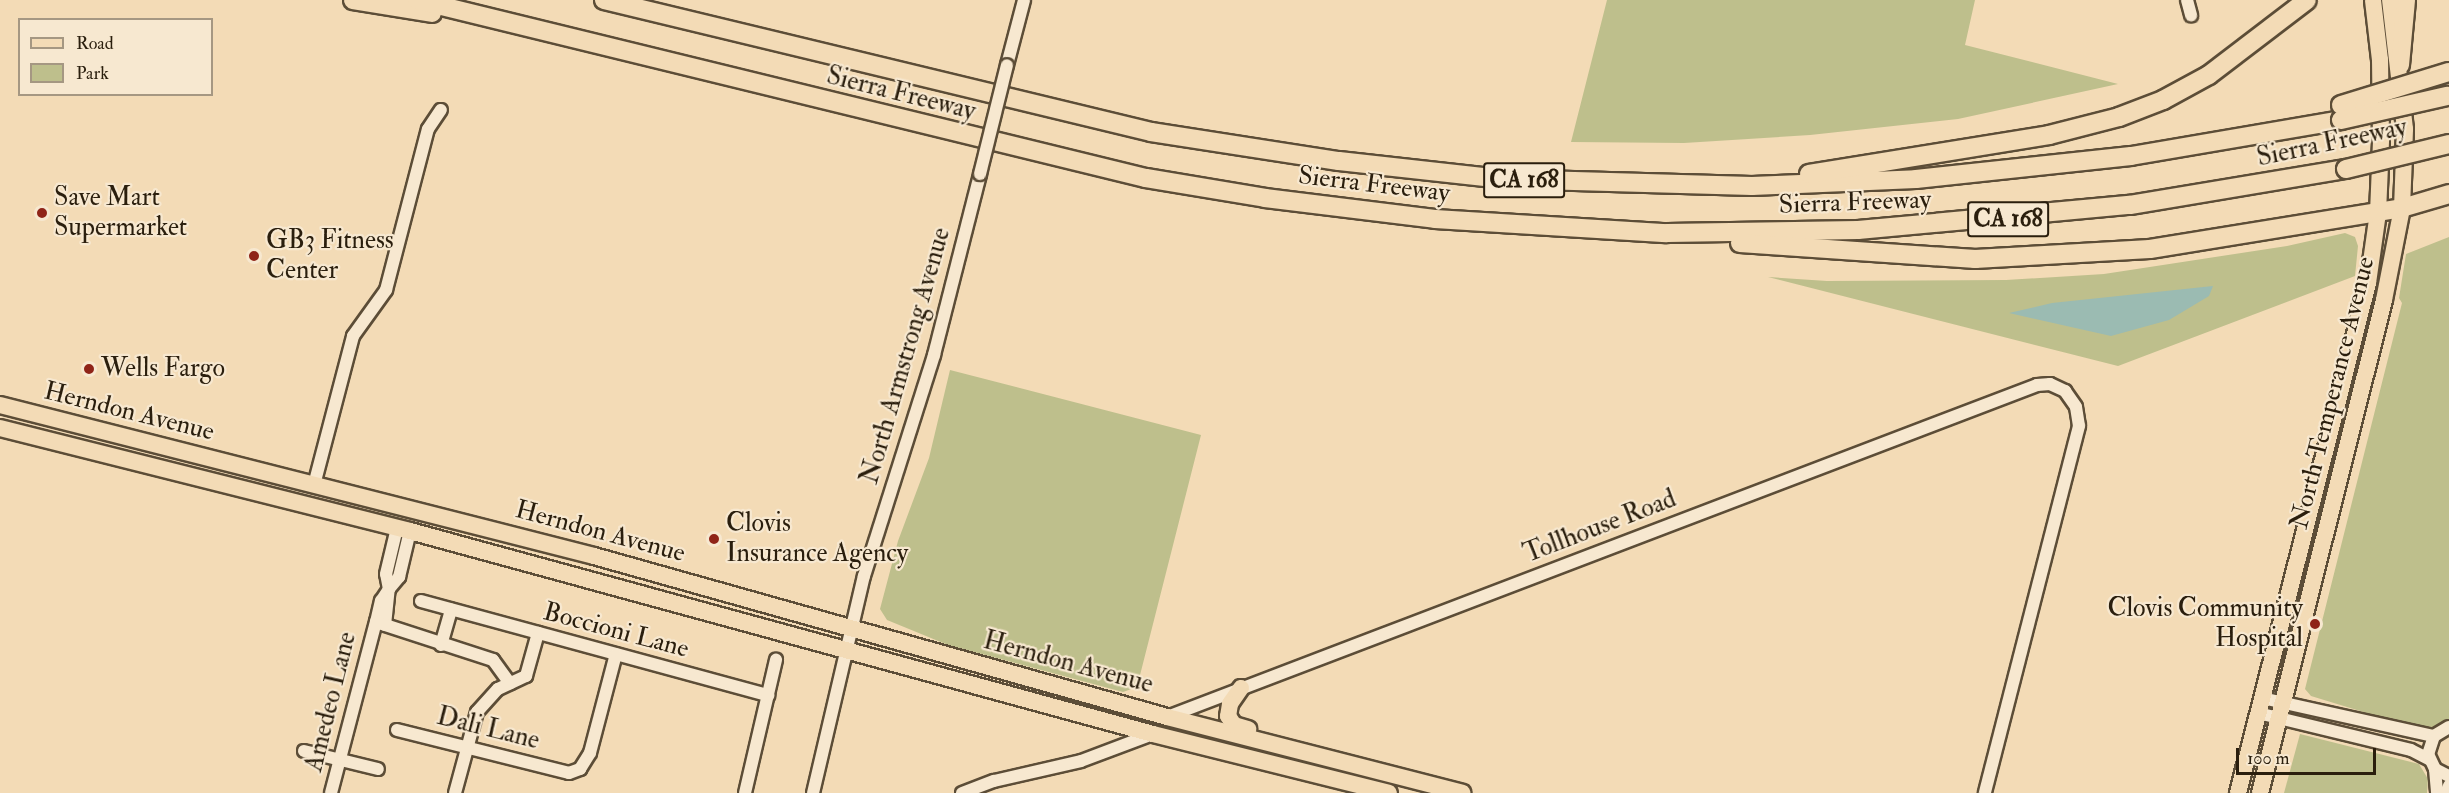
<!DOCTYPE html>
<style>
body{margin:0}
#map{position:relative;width:2449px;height:793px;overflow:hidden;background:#f3dbb6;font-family:"IM FELL Double Pica",serif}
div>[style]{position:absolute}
.green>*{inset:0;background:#bebf8c}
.water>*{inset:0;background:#9bbbb2}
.roads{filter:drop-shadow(2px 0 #5c4d37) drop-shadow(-2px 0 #5c4d37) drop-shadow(0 2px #5c4d37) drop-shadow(0 -2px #5c4d37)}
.minor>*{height:12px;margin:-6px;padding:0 6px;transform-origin:6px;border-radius:6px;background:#f7e8d0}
.major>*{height:16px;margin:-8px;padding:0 8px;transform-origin:8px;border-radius:8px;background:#f3dbb6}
.highway>*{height:18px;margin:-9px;padding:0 9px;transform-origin:9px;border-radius:9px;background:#f3dbb6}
.bridges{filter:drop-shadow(2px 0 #5c4d37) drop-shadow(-2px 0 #5c4d37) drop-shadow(0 2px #5c4d37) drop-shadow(0 -2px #5c4d37)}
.minor-bridge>*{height:12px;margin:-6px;padding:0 6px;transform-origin:6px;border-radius:6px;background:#f7e8d0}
.highway-bridge>*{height:18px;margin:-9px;padding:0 9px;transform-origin:9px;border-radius:9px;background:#f3dbb6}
.dots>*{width:16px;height:16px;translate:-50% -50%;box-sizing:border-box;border:3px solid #f7e8d0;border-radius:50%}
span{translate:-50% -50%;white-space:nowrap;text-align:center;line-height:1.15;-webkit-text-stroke:4.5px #f7e8d0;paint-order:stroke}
.shield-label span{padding:2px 4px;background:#f7e8d0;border:2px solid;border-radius:4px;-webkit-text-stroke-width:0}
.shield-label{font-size:24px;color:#2a1e0d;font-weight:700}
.street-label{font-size:26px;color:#2a1e0d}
.poi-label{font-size:26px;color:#2a1e0d}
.left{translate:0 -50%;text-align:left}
.right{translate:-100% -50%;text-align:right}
.legend{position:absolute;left:18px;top:18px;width:195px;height:78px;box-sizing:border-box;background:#f7e8d0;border:2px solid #a59782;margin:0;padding:8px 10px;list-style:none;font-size:18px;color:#2a1e0d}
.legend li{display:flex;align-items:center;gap:12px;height:30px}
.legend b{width:30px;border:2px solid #a59782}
.scale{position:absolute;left:2236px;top:748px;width:140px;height:27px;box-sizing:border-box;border:3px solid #2a1e0d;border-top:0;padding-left:8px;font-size:18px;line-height:21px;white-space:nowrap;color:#2a1e0d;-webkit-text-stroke:4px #f7e8d0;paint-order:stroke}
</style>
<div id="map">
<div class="green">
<i style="clip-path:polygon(1607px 0,1975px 0,1965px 45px,2118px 84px,1958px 119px,1810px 135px,1684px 143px,1571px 142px)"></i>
<i style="clip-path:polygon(2345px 233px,2355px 237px,2358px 246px,2355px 276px,2118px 366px,1768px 277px,1827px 281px,2006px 280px,2104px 274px,2287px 246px)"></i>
<i style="clip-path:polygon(2449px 237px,2449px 720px,2442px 726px,2419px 729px,2311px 696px,2305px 689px,2402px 303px,2399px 298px,2406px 254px)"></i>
<i style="clip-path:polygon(950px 370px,1201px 435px,1137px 687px,1123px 692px,948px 645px,887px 620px,880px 609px,898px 541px,929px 458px)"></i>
<i style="clip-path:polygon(2300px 734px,2419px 764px,2428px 779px,2427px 793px,2284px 793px)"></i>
</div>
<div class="water">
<i style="clip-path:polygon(2213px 286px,2209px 296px,2169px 320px,2111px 336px,2009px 313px,2052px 303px)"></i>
</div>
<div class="roads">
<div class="minor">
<i style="left:2187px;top:0;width:16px;rotate:75deg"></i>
<i style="left:1007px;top:65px;width:67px;rotate:-75.3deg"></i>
<i style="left:314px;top:485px;width:154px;rotate:-75.3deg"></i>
<i style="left:353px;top:336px;width:57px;rotate:-54.3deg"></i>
<i style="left:386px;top:290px;width:166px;rotate:-75.4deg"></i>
<i style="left:428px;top:129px;width:23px;rotate:-56deg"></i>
<i style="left:421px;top:601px;width:360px;rotate:15.2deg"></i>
<i style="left:376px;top:622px;width:22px;rotate:-77deg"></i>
<i style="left:381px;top:601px;width:14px;rotate:-56deg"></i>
<i style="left:389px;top:589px;width:15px;rotate:-101deg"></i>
<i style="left:386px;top:574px;width:47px;rotate:-76.6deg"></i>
<i style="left:385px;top:625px;width:36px;rotate:-84deg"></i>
<i style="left:389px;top:589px;width:16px;rotate:-50deg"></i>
<i style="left:399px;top:577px;width:47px;rotate:-76.6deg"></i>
<i style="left:441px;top:645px;width:37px;rotate:-74deg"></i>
<i style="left:2262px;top:698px;width:176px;rotate:12.5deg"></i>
<i style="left:2258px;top:713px;width:157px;rotate:13.6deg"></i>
<i style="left:2411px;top:750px;width:20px;rotate:27deg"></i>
<i style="left:1167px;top:717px;width:931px;rotate:-20.89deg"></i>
<i style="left:2037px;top:385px;width:13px;rotate:-4deg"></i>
<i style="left:2050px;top:384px;width:17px;rotate:25deg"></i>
<i style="left:2065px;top:391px;width:19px;rotate:55deg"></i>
<i style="left:2076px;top:407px;width:19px;rotate:81deg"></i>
<i style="left:2079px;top:426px;width:379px;rotate:104.4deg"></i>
<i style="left:2449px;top:727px;width:17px;rotate:149deg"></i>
<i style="left:2434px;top:736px;width:19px;rotate:108deg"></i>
<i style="left:2428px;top:754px;width:17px;rotate:65deg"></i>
<i style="left:2435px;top:769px;width:16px;rotate:27deg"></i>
<i style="left:397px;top:730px;width:177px;rotate:14deg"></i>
<i style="left:569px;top:773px;width:12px;rotate:-20deg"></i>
<i style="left:580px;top:769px;width:19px;rotate:-58deg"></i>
<i style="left:590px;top:753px;width:102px;rotate:-75.3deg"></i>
<i style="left:304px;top:751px;width:76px;rotate:13.7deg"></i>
<i style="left:2435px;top:769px;width:24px;rotate:85deg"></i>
<i style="left:331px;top:793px;width:177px;rotate:-75.3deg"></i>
<i style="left:376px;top:622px;width:123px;rotate:18deg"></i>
<i style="left:493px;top:660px;width:29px;rotate:54deg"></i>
<i style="left:455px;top:793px;width:84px;rotate:-74.8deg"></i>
<i style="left:477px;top:712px;width:31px;rotate:-48deg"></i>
<i style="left:498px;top:689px;width:31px;rotate:-25deg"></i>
<i style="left:526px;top:676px;width:45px;rotate:-74.4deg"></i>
<i style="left:745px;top:793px;width:137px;rotate:-76.9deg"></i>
<i style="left:813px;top:793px;width:223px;rotate:-76.8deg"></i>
<i style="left:864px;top:576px;width:232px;rotate:-72.4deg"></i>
<i style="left:934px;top:355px;width:187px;rotate:-75.7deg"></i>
<i style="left:962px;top:793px;width:34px;rotate:-21deg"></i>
<i style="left:994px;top:781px;width:89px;rotate:-12.9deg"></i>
<i style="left:1081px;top:761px;width:77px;rotate:-20.6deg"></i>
<i style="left:2446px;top:793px;width:8px;rotate:-67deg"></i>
</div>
<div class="major">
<i style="left:0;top:405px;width:613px;rotate:14.26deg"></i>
<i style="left:594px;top:556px;width:595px;rotate:15.69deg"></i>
<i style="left:1167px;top:717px;width:305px;rotate:14.4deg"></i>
<i style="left:0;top:428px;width:423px;rotate:14.1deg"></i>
<i style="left:410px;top:531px;width:770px;rotate:15.28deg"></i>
<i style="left:1153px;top:734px;width:243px;rotate:14deg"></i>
<i style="left:1241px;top:688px;width:19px;rotate:125deg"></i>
<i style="left:1230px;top:704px;width:12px;rotate:99deg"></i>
<i style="left:1228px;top:716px;width:11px;rotate:56deg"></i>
<i style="left:1234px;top:725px;width:15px;rotate:16deg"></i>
<i style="left:2238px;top:793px;width:526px;rotate:-75.7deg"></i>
<i style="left:2368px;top:283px;width:71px;rotate:-81.9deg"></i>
<i style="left:2378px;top:213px;width:73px;rotate:-87.6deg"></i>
<i style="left:2381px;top:140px;width:80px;rotate:-90.7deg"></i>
<i style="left:2380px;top:60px;width:60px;rotate:-96.7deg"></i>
<i style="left:2260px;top:793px;width:508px;rotate:-75.88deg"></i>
<i style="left:2384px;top:300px;width:94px;rotate:-78.9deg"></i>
<i style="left:2402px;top:208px;width:79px;rotate:-87.8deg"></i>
<i style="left:2405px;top:129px;width:130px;rotate:-96.6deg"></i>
</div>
<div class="highway">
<i style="left:353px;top:0;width:80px;rotate:9.3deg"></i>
<i style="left:417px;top:0;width:750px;rotate:13.72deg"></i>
<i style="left:1146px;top:178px;width:121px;rotate:9.5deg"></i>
<i style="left:1265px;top:198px;width:171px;rotate:7deg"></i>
<i style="left:1435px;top:219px;width:232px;rotate:3.5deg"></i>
<i style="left:1667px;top:233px;width:191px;rotate:-0.9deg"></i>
<i style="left:1858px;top:230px;width:273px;rotate:-5.3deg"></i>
<i style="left:2130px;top:205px;width:219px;rotate:-9.5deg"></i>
<i style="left:604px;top:0;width:563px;rotate:13.57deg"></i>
<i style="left:1151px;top:132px;width:190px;rotate:8.8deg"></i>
<i style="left:1339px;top:161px;width:165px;rotate:6.3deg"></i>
<i style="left:1503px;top:179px;width:249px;rotate:1.6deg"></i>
<i style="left:1752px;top:186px;width:164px;rotate:-2.4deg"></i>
<i style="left:1916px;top:179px;width:216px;rotate:-6.1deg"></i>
<i style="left:2131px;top:156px;width:213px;rotate:-9.7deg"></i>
<i style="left:2400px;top:65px;width:65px;rotate:-84.7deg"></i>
<i style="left:1809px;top:174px;width:243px;rotate:-9.2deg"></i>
<i style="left:2049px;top:135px;width:72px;rotate:-14.4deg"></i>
<i style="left:2119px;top:117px;width:47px;rotate:-21.1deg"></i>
<i style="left:2163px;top:100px;width:52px;rotate:-28.5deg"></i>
<i style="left:2209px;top:75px;width:123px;rotate:-37.4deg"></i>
<i style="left:1740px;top:243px;width:236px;rotate:3.9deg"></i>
<i style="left:1975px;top:259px;width:175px;rotate:-3.3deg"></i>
<i style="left:2150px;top:249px;width:255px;rotate:-9.2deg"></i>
<i style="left:2402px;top:208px;width:49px;rotate:-16.6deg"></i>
</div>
</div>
<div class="bridges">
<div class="minor-bridge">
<i style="left:980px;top:174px;width:112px;rotate:-76.1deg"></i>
</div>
<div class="highway-bridge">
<i style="left:2341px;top:105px;width:113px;rotate:-17deg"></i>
<i style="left:2341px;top:120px;width:109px;rotate:-12.8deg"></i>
<i style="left:2346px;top:169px;width:106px;rotate:-13.6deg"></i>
</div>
</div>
<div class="dots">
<i style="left:42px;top:213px;background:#8f2418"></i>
<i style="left:254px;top:256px;background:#8f2418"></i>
<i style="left:89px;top:369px;background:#8f2418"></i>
<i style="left:714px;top:539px;background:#8f2418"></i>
<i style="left:2315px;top:624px;background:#8f2418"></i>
</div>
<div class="shield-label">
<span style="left:1524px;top:180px">CA 168</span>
<span style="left:2008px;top:219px">CA 168</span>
</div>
<div class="street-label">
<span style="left:901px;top:94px;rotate:14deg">Sierra Freeway</span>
<span style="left:2332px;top:143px;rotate:-12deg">Sierra Freeway</span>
<span style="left:1374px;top:185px;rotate:7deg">Sierra Freeway</span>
<span style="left:1855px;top:203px;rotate:-2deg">Sierra Freeway</span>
<span style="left:906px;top:356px;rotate:-74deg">North Armstrong Avenue</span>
<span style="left:2333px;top:393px;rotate:-76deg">North Temperance Avenue</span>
<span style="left:129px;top:412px;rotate:14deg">Herndon Avenue</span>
<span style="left:1600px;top:527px;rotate:-21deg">Tollhouse Road</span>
<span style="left:600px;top:532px;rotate:15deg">Herndon Avenue</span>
<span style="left:616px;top:631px;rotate:15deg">Boccioni Lane</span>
<span style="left:1068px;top:663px;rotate:15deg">Herndon Avenue</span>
<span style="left:331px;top:702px;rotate:-76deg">Amedeo Lane</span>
<span style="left:488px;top:729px;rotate:14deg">Dali Lane</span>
</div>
<div class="poi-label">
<span class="left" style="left:54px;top:213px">Save Mart<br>Supermarket</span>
<span class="left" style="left:266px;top:256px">GB3 Fitness<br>Center</span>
<span class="left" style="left:101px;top:369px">Wells Fargo</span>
<span class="left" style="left:726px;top:539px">Clovis<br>Insurance Agency</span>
<span class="right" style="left:2303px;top:624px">Clovis Community<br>Hospital</span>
</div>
<ul class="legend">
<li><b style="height:8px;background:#f3dbb6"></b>Road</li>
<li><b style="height:16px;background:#bebf8c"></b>Park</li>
</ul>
<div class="scale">100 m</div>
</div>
